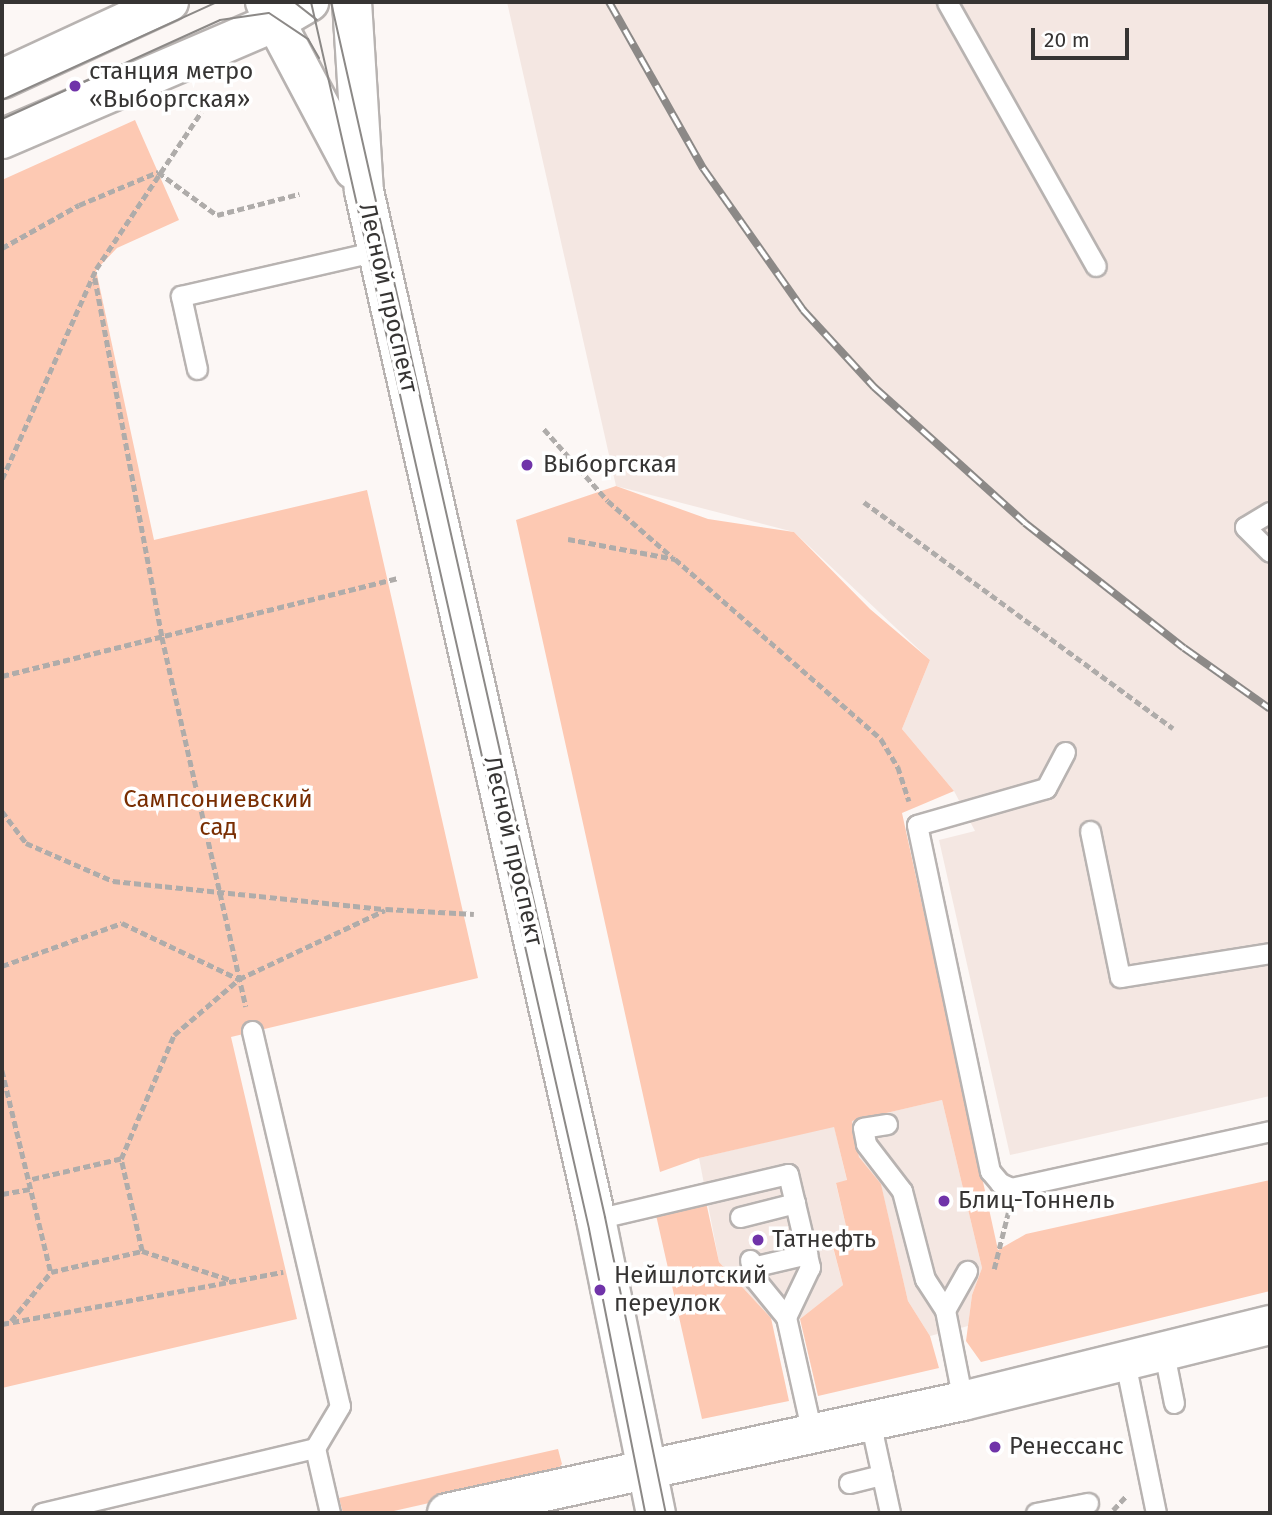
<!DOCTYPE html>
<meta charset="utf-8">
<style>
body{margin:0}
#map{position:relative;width:1272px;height:1515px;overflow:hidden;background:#fcf7f5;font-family:"Fira Sans",sans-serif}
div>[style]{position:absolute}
.built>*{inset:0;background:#f4e7e2}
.green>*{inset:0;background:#fdc9b3}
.path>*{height:4.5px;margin-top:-2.25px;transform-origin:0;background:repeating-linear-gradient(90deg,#afacaa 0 7px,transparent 0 10.5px)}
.roads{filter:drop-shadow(2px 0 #b8b3b1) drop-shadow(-2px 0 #b8b3b1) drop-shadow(0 2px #b8b3b1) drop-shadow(0 -2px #b8b3b1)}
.service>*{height:19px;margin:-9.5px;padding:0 9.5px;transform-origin:9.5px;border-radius:9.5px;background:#fff}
.minor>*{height:38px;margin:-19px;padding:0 19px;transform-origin:19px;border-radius:19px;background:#fff}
.tertiary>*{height:38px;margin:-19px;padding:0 19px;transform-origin:19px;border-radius:19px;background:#fff}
.secondary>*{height:38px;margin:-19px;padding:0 19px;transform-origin:19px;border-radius:19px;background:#fff}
.tram>*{height:2px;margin:-1px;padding:0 1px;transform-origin:1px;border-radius:1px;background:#8c8987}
.rail>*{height:8px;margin-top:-4px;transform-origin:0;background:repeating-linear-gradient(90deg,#fff 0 16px,#8c8987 0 32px);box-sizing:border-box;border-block:2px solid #8c8987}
.dots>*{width:19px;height:19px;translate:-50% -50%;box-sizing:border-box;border:4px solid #fff;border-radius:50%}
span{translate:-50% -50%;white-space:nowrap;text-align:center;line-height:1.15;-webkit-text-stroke:7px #fff;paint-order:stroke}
.poi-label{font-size:24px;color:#363433}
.left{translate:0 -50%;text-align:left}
.street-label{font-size:24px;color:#363433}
.park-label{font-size:24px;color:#792e02}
.frame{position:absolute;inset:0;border:4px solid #363433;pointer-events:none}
.scale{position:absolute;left:1031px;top:28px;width:98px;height:32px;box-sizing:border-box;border:4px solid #363433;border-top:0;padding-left:9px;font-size:21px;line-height:24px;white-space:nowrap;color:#363433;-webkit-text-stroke:5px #fff;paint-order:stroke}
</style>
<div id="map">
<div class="built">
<i style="clip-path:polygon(507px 2px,1270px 2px,1270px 1096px,1010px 1155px,939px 840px,975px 831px,954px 791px,902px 729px,930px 660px,794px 532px,616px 486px)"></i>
<i style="clip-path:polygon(942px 1100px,982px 1268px,972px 1295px,968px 1326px,930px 1336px,908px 1301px,881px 1185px,859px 1157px,851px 1121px)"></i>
<i style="clip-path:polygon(834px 1126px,847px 1181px,836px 1184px,849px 1239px,832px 1244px,843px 1285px,800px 1319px,771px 1318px,719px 1262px,699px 1158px)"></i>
</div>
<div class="green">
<i style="clip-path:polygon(135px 120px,179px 220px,117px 248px,96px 270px,154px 540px,367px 490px,478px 978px,231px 1037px,297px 1319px,2px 1388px,2px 180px)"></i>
<i style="clip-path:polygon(616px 486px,708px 519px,794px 532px,870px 609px,930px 660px,902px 729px,954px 791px,902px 813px,998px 1250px,1026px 1234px,1270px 1180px,1270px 1291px,981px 1362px,966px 1341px,972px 1295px,982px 1268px,942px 1100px,852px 1121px,859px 1157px,881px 1184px,908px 1301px,930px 1336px,939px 1368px,818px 1396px,800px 1319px,843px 1285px,832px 1243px,849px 1239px,836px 1183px,847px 1180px,834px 1127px,699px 1158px,660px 1172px,516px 520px)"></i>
<i style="clip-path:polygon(706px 1202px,719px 1262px,771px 1318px,789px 1401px,702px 1419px,656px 1215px)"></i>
<i style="clip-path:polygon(558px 1449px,562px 1464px,553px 1475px,385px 1513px,343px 1513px,339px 1498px)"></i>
</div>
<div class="path">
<i style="left:158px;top:172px;width:73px;rotate:36.1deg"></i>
<i style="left:217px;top:215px;width:85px;rotate:-14.4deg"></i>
<i style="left:2px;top:248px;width:88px;rotate:-29.2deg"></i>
<i style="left:79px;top:205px;width:86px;rotate:-22.7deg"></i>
<i style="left:95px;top:278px;width:365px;rotate:79.4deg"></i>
<i style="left:162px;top:637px;width:379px;rotate:77.2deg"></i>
<i style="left:544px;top:429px;width:96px;rotate:48.4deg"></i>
<i style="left:608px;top:501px;width:85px;rotate:41.2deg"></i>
<i style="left:2px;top:479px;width:230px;rotate:-65.9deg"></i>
<i style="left:96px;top:269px;width:189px;rotate:-56.2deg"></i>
<i style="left:864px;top:502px;width:383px;rotate:36.2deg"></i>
<i style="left:568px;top:539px;width:109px;rotate:10.6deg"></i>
<i style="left:675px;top:559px;width:274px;rotate:41.1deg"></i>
<i style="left:881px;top:739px;width:33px;rotate:59deg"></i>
<i style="left:898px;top:767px;width:36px;rotate:72deg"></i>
<i style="left:2px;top:676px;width:408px;rotate:-13.9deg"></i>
<i style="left:2px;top:811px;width:40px;rotate:53deg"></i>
<i style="left:26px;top:843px;width:95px;rotate:23.6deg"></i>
<i style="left:113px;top:881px;width:274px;rotate:5.9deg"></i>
<i style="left:386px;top:909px;width:88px;rotate:3.3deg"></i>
<i style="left:2px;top:966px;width:127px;rotate:-19.7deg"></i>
<i style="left:122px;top:923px;width:130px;rotate:25.6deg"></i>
<i style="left:239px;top:979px;width:161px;rotate:-25.3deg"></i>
<i style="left:2px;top:1070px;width:208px;rotate:76.4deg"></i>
<i style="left:51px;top:1272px;width:93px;rotate:-13deg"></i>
<i style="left:142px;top:1251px;width:94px;rotate:-102.9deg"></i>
<i style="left:121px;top:1159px;width:93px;rotate:167deg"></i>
<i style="left:121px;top:1159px;width:135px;rotate:-66.9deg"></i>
<i style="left:174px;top:1035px;width:86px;rotate:-40.7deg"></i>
<i style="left:2px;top:1194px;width:28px;rotate:-10deg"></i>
<i style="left:142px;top:1251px;width:97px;rotate:18.1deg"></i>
<i style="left:994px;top:1269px;width:58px;rotate:-76deg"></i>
<i style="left:11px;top:1321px;width:63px;rotate:-50.8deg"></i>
<i style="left:2px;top:1324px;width:286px;rotate:-10.5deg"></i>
<i style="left:1113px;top:1510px;width:19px;rotate:-47deg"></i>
</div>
<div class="roads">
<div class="service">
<i style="left:947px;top:2px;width:303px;rotate:60.6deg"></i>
<i style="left:197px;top:369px;width:75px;rotate:-102.4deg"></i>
<i style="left:181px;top:296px;width:201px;rotate:-12.9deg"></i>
<i style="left:1270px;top:512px;width:29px;rotate:149deg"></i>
<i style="left:1245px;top:527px;width:35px;rotate:45deg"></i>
<i style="left:1065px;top:752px;width:41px;rotate:117.8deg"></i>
<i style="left:1046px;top:788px;width:134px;rotate:164deg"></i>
<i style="left:917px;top:825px;width:354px;rotate:78.1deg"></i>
<i style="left:990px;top:1171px;width:16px;rotate:50deg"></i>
<i style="left:1000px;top:1183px;width:12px;rotate:24deg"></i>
<i style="left:1011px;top:1188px;width:265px;rotate:-12.4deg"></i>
<i style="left:1090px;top:831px;width:149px;rotate:78.4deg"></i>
<i style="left:1120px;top:977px;width:152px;rotate:-9.1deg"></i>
<i style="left:252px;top:1031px;width:385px;rotate:76.8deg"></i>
<i style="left:340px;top:1406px;width:49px;rotate:120.8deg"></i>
<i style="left:887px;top:1124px;width:24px;rotate:171deg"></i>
<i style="left:863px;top:1128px;width:16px;rotate:79deg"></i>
<i style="left:866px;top:1144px;width:59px;rotate:52.5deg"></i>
<i style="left:902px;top:1191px;width:91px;rotate:75.4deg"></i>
<i style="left:925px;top:1279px;width:37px;rotate:57deg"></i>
<i style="left:945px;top:1310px;width:93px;rotate:78.8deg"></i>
<i style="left:740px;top:1217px;width:57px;rotate:-14.3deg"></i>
<i style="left:596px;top:1219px;width:197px;rotate:-13.2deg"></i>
<i style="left:788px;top:1174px;width:96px;rotate:76.7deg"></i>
<i style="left:810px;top:1267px;width:55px;rotate:115.6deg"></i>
<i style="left:750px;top:1260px;width:20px;rotate:75deg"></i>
<i style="left:755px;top:1279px;width:49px;rotate:50.8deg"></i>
<i style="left:786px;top:1317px;width:119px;rotate:77.4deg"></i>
<i style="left:752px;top:1267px;width:57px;rotate:-13.3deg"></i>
<i style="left:945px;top:1310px;width:45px;rotate:-60.6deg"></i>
<i style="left:1164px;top:1353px;width:51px;rotate:78.7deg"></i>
<i style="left:1125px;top:1362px;width:154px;rotate:78.4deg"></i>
<i style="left:870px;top:1421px;width:94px;rotate:77.7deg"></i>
<i style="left:849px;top:1483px;width:34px;rotate:-14deg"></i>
<i style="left:42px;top:1513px;width:281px;rotate:-13.4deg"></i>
<i style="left:315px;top:1448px;width:67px;rotate:77deg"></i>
<i style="left:1036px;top:1513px;width:53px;rotate:-10.9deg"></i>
</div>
<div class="minor">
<i style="left:447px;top:1513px;width:528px;rotate:-12.25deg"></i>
<i style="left:963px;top:1401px;width:316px;rotate:-13.9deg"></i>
</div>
<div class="tertiary">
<i style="left:2px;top:79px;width:184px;rotate:-24.8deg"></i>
<i style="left:2px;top:139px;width:295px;rotate:-23.2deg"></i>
<i style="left:273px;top:23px;width:42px;rotate:-30.3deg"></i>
</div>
<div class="secondary">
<i style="left:265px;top:2px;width:190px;rotate:62.1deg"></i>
<i style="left:352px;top:2px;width:189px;rotate:86.4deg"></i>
<i style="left:364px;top:191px;width:1054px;rotate:77.28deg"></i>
<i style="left:596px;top:1219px;width:300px;rotate:78.5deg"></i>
</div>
</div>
<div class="tram">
<i style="left:294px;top:2px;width:29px;rotate:38deg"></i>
<i style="left:311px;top:2px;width:1258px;rotate:77.23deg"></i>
<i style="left:589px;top:1229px;width:289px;rotate:78.8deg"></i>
<i style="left:331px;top:2px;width:1246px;rotate:77.29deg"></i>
<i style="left:605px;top:1217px;width:302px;rotate:78.4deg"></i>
<i style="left:2px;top:100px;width:236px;rotate:-24.5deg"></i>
<i style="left:2px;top:119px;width:239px;rotate:-24.4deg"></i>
<i style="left:220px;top:20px;width:49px;rotate:-8.1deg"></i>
<i style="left:269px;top:13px;width:47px;rotate:33.7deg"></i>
<i style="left:308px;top:39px;width:22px;rotate:60deg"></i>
</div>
<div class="rail">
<i style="left:609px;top:2px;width:191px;rotate:60.5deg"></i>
<i style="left:703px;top:168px;width:174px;rotate:54.8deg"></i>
<i style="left:803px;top:310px;width:105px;rotate:47.3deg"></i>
<i style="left:874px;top:387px;width:203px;rotate:42deg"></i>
<i style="left:1025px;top:523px;width:202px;rotate:38.2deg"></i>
<i style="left:1184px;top:648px;width:105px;rotate:35.3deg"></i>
</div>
<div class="dots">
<i style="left:75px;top:86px;background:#7033a9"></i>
<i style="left:527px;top:465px;background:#7033a9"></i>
<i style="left:944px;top:1201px;background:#7033a9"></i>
<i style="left:758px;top:1240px;background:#7033a9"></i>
<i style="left:600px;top:1290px;background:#7033a9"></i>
<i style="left:995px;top:1447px;background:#7033a9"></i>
</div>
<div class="poi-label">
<span class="left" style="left:89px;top:86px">станция метро<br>«Выборгская»</span>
<span class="left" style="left:543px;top:465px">Выборгская</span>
<span class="left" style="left:958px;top:1201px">Блиц-Тоннель</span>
<span class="left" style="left:772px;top:1240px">Татнефть</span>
<span class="left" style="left:614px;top:1290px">Нейшлотский<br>переулок</span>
<span class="left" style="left:1009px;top:1447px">Ренессанс</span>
</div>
<div class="street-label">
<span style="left:388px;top:298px;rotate:77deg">Лесной проспект</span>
<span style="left:513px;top:851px;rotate:77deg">Лесной проспект</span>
</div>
<div class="park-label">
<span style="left:218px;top:814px">Сампсониевский<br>сад</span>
</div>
<div class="frame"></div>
<div class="scale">20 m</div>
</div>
